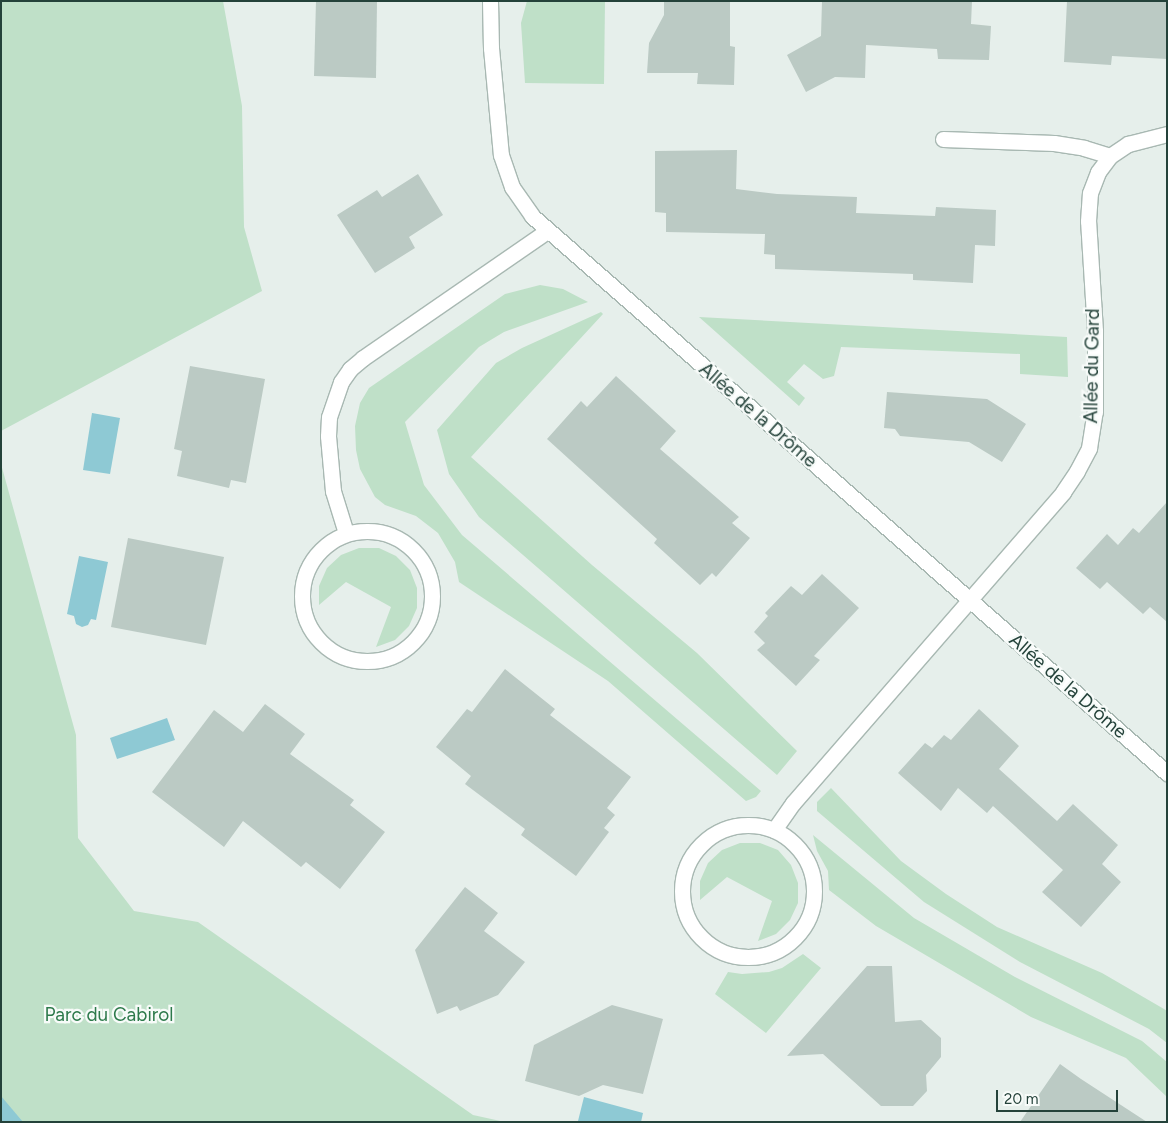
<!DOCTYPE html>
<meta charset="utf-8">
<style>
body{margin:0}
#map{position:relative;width:1168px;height:1123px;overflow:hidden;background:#e6efeb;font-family:Figtree,sans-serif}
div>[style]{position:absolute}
.green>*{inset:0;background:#bfe0c8}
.water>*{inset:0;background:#8ec9d4}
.building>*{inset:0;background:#bbcac4}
.roads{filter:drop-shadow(1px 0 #a8b8b2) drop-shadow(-1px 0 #a8b8b2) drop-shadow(0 1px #a8b8b2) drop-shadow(0 -1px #a8b8b2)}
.minor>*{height:15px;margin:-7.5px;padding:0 7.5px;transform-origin:7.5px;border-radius:7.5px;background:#fff}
.minor>.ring{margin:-7.5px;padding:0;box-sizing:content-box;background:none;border:15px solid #fff;border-radius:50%}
span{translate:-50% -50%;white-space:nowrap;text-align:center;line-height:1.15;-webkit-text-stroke:4.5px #f7fbf9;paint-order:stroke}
.street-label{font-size:19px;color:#24423a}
.park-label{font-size:19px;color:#2d7a4b}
.frame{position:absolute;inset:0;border:2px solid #24423a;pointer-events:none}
.scale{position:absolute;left:996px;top:1090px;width:122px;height:22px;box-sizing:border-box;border:2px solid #24423a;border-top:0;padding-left:6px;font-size:15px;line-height:18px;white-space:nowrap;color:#24423a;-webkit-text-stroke:4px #f7fbf9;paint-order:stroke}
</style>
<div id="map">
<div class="green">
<i style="clip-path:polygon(1px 1px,223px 1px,242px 106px,244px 227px,262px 291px,1px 431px)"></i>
<i style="clip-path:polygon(527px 1px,605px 1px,604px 84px,525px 83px,521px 23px)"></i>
<i style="clip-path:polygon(540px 285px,563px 289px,588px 302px,504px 332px,479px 347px,405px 422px,424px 485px,462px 535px,761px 791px,756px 797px,746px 801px,608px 681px,459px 582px,455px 562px,438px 533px,416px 516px,385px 505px,375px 497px,360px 469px,356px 450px,355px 426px,360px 403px,369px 388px,505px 294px)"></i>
<i style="clip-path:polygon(601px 312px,603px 314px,471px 457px,592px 565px,697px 653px,797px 751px,777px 775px,479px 517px,449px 474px,437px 430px,496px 363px,522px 348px)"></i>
<i style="clip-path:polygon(699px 317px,1067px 337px,1068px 377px,1020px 374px,1020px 354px,841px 347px,834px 376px,823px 379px,804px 364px,787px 382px,805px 398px,799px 406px)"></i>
<i style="clip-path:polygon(1px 464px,76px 735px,78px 838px,134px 911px,198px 922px,473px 1115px,505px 1122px,1px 1122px)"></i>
<i style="clip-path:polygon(359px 548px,379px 548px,396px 556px,410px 570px,417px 588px,417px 608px,409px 626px,395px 640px,376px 647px,391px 607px,346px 582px,319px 605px,319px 586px,327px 568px,341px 555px)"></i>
<i style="clip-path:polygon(831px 788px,901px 861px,946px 894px,997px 927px,1102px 973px,1164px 1009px,1167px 1011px,1167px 1043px,1149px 1029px,1020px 962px,924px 902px,817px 811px,817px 802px)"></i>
<i style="clip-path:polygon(813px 835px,914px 918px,1015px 977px,1142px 1041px,1167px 1062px,1167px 1097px,1126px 1058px,1031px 1017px,876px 926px,829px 890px,828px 871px,817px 851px)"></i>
<i style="clip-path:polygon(740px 843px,760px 843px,778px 850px,791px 865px,798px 883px,798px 903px,790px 920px,776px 934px,758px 941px,772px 901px,727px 877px,700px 900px,700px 881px,708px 863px,722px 850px)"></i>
<i style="clip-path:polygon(803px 954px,821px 968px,766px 1033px,715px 994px,728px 972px,742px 974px,769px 972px,782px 968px)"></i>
</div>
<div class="water">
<i style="clip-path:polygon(92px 413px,120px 418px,110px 474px,83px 470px)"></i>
<i style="clip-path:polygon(79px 556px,108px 562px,96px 620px,91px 619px,88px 625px,82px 627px,76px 624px,74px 616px,67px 614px)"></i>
<i style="clip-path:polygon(167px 718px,175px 740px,117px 759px,110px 738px)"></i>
<i style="clip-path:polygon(1px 1096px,23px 1122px,1px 1122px)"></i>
<i style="clip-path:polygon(584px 1097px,643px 1113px,641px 1122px,578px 1121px)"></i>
</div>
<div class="building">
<i style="clip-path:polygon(316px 1px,377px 1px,376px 78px,314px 76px)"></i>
<i style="clip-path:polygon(664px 1px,730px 1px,730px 46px,735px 47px,734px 85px,697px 84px,698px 73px,647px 73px,649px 43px,664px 15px)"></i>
<i style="clip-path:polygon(822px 1px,972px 1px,971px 24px,991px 26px,989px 60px,938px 59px,937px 49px,866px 45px,865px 78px,835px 77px,806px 92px,787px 55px,821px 36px)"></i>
<i style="clip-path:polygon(1067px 1px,1167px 1px,1167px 59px,1112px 56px,1111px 65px,1064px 62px)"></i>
<i style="clip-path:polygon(737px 150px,736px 189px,777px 194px,857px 197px,856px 213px,935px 216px,936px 207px,996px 210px,995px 246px,975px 245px,973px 283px,913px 280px,913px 274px,775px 269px,775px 255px,764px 254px,765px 234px,666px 232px,666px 213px,655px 212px,655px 151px)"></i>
<i style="clip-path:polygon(418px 174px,443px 215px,409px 237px,415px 248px,375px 273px,337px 215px,377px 190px,382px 197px)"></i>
<i style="clip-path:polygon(190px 366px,265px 379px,246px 483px,231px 480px,229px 488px,177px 476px,182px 451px,174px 449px)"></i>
<i style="clip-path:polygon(616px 376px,676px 431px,660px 449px,739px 517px,732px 523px,750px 538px,716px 577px,712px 573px,700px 585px,654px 543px,657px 539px,547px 439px,581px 401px,587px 407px)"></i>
<i style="clip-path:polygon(887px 392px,987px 399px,1026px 424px,1002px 462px,969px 442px,900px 436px,895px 429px,884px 428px)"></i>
<i style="clip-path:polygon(1167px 502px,1167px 622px,1150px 607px,1143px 614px,1107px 582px,1100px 589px,1076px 568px,1107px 534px,1118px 545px,1133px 528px,1139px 533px)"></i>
<i style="clip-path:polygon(128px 538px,224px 557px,206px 645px,111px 627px)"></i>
<i style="clip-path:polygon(822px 574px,859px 608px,814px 656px,820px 660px,796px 686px,757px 650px,765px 643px,754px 632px,768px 616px,765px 613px,791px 586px,802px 595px)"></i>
<i style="clip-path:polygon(505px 669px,555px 709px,550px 715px,631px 777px,607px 808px,615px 815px,604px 828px,609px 832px,576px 876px,521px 835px,525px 829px,465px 784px,471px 776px,436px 747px,467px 709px,472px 712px)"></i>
<i style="clip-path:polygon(265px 704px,305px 734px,290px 754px,354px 800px,350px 805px,385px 832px,340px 889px,306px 862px,301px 867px,243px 821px,224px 847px,152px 792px,214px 710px,243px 732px)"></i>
<i style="clip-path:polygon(979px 709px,1019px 746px,999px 769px,1057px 821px,1073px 804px,1118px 845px,1102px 864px,1121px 882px,1081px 927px,1042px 892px,1063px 870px,993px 806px,987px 813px,958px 788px,941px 811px,898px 773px,925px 743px,932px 748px,944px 735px,951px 740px)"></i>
<i style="clip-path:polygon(465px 887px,498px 913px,484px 931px,525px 962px,498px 995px,460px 1011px,457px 1006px,437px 1014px,415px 950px)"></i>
<i style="clip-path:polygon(867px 966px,892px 966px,895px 1022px,921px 1020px,941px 1038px,941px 1057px,926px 1075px,927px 1091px,913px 1106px,881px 1106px,823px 1054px,787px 1056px)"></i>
<i style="clip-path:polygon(612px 1005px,663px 1019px,643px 1094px,603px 1085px,579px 1096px,525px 1081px,534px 1045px)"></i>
<i style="clip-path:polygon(1060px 1064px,1081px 1079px,1147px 1122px,1020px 1122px)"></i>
</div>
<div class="roads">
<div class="minor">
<i style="left:490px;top:1px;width:47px;rotate:88.8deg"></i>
<i style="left:491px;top:48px;width:107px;rotate:84.7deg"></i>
<i style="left:501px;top:155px;width:34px;rotate:71deg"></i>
<i style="left:512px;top:187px;width:35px;rotate:55deg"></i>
<i style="left:532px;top:216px;width:845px;rotate:41.26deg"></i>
<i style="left:943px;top:139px;width:111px;rotate:2.1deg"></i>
<i style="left:1054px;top:143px;width:30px;rotate:9deg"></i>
<i style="left:1084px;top:148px;width:27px;rotate:17deg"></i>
<i class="ring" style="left:302px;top:531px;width:115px;height:115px"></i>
<i style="left:346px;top:533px;width:44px;rotate:-107.2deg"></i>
<i style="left:333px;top:491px;width:55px;rotate:-95.2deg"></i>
<i style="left:328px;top:436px;width:19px;rotate:-87deg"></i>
<i style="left:329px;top:417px;width:37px;rotate:-71deg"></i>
<i style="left:341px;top:382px;width:16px;rotate:-55deg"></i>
<i style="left:350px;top:369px;width:17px;rotate:-40deg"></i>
<i style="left:363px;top:358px;width:224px;rotate:-34.6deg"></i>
<i class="ring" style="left:682px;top:825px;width:117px;height:117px"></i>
<i style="left:774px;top:830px;width:33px;rotate:-55deg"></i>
<i style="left:793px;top:803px;width:412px;rotate:-49deg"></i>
<i style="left:1063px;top:492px;width:25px;rotate:-56deg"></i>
<i style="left:1077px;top:471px;width:26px;rotate:-62deg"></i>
<i style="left:1089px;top:448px;width:36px;rotate:-81deg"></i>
<i style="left:1095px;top:412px;width:81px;rotate:-90deg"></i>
<i style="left:1095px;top:331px;width:110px;rotate:-93.6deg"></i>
<i style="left:1088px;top:221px;width:28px;rotate:-86deg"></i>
<i style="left:1090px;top:193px;width:22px;rotate:-69deg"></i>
<i style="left:1098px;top:172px;width:20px;rotate:-53deg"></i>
<i style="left:1110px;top:156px;width:22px;rotate:-34deg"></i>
<i style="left:1128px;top:144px;width:40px;rotate:-14.4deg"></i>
</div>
</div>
<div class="street-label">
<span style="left:1092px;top:366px;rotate:-89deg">Allée du Gard</span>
<span style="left:758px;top:415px;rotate:41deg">Allée de la Drôme</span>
<span style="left:1068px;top:686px;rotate:41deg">Allée de la Drôme</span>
</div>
<div class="park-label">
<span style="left:109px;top:1015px">Parc du Cabirol</span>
</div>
<div class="frame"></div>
<div class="scale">20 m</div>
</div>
